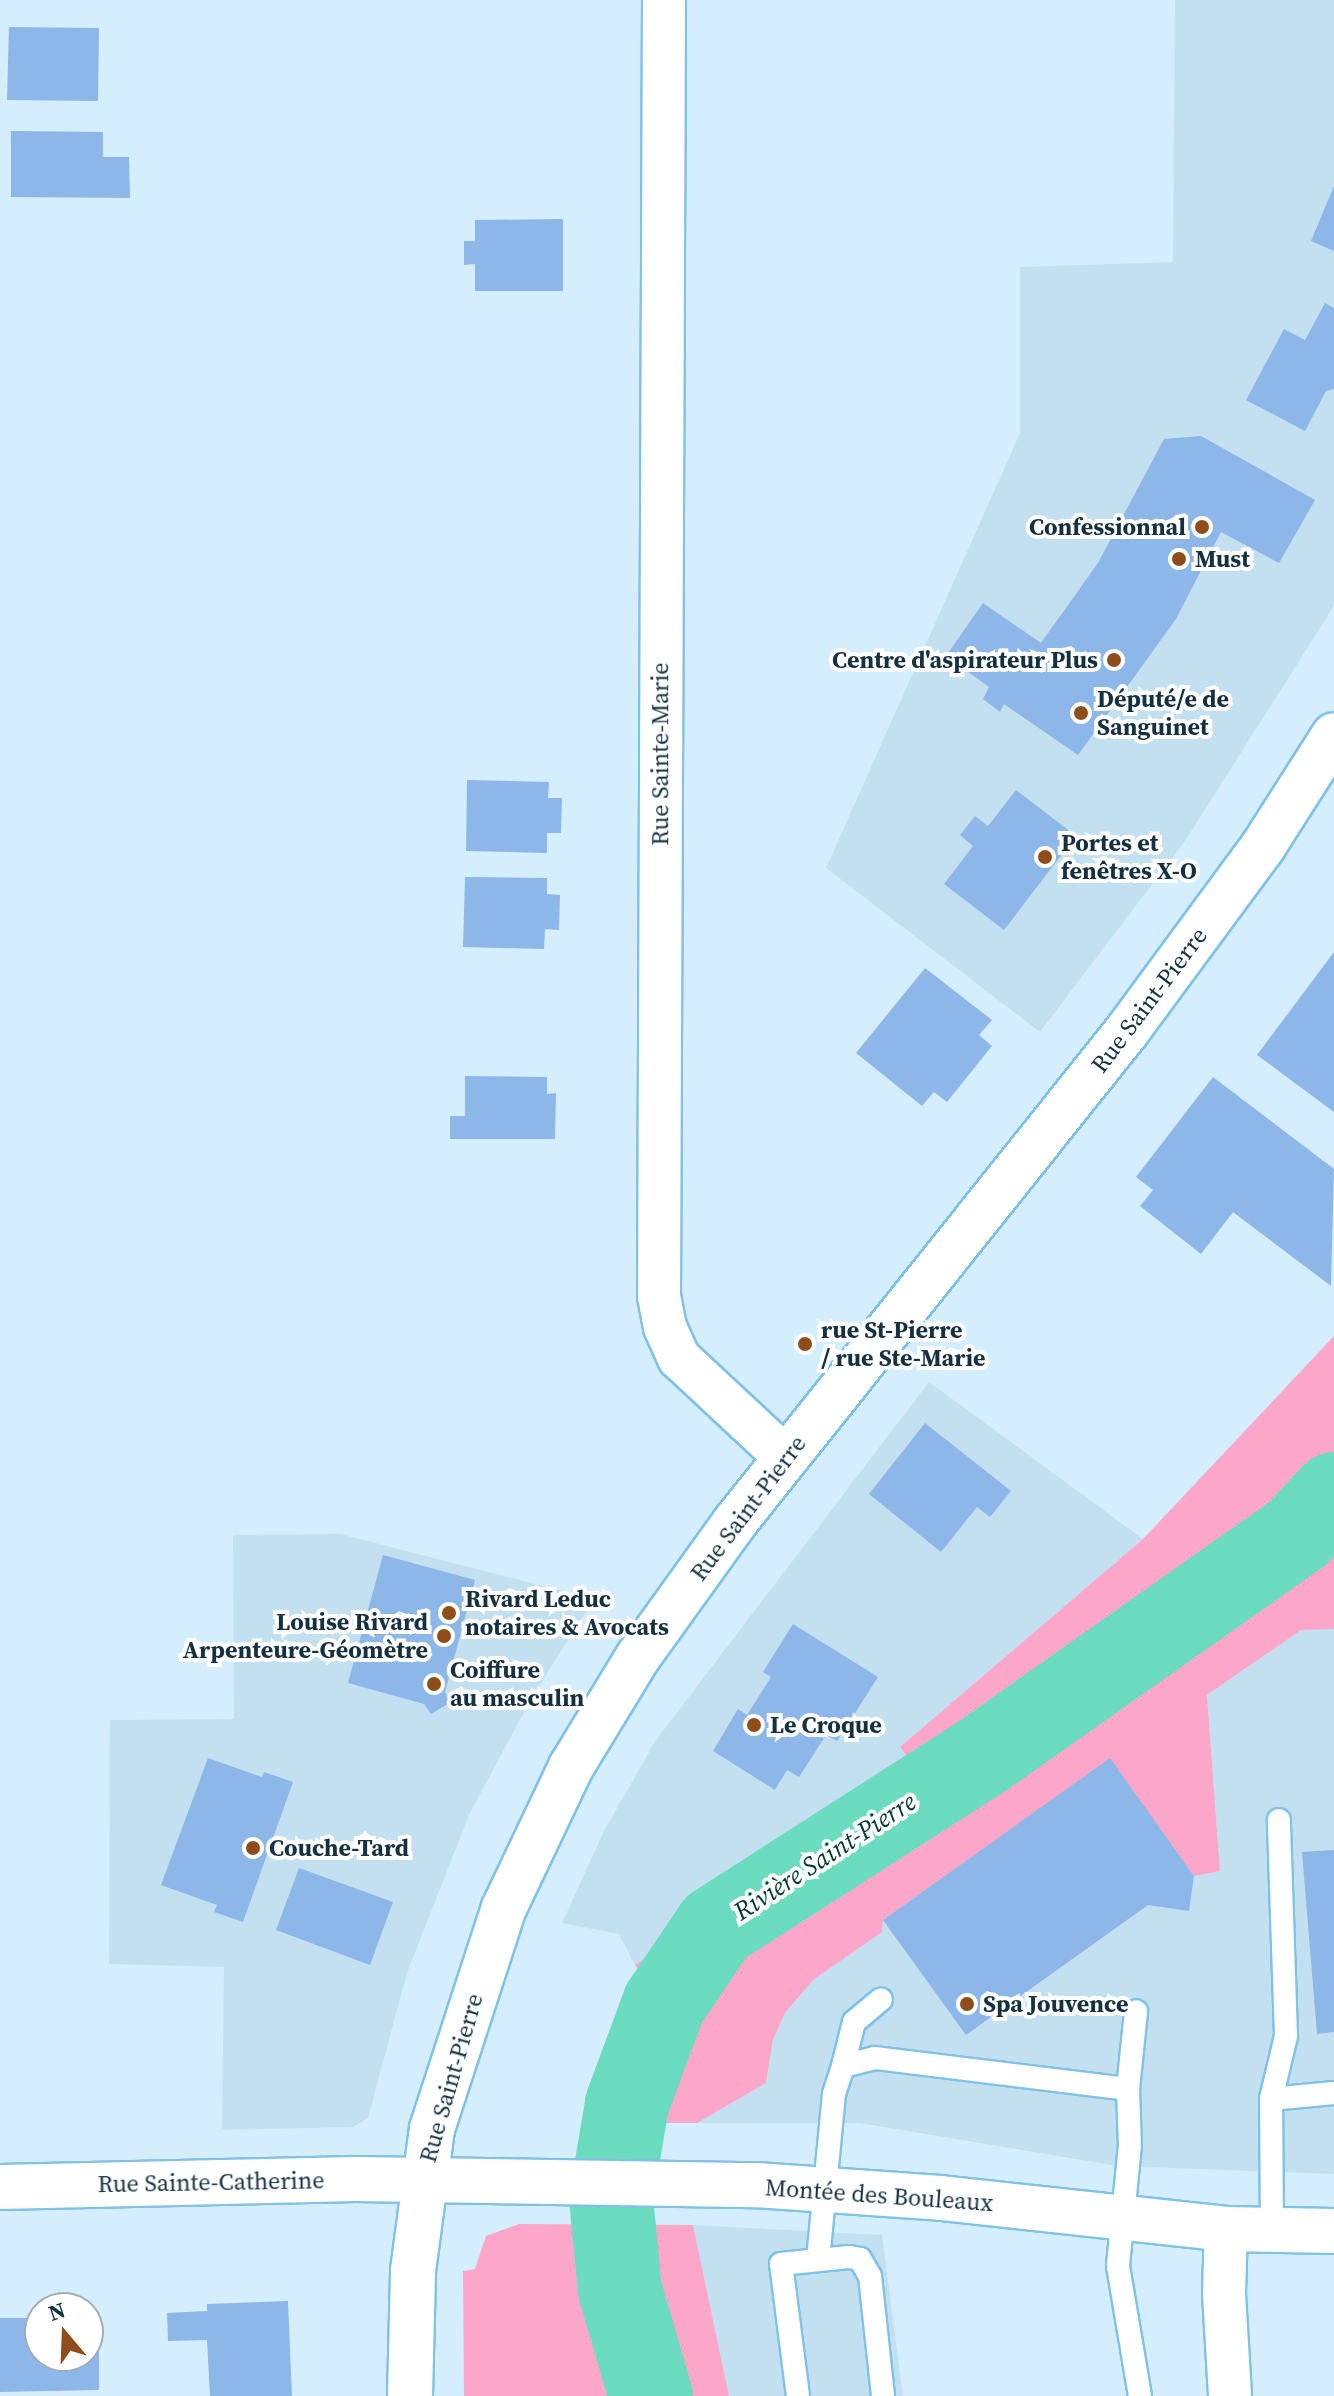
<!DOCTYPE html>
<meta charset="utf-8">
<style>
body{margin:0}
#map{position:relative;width:1334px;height:2396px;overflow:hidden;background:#d5eefe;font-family:"Source Serif 4",serif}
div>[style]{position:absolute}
.built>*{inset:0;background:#c3e0f1}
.green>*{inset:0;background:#fca7c9}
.river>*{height:84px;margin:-42px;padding:0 42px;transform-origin:42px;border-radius:42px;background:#6bdcbf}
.building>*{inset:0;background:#8db6e9}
.roads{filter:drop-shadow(2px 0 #80c2e7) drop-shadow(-2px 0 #80c2e7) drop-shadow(0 2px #80c2e7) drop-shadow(0 -2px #80c2e7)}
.lane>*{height:22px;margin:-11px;padding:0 11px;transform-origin:11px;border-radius:11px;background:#fff}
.street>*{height:42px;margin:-21px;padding:0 21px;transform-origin:21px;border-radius:21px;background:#fff}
.secondary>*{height:44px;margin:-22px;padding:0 22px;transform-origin:22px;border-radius:22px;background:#fff}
.dots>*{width:22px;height:22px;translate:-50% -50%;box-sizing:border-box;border:4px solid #fff;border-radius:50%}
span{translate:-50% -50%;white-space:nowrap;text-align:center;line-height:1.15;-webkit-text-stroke:8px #fff;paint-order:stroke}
.poi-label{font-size:24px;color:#153140;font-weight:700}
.right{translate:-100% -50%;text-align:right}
.left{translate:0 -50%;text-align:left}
.street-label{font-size:24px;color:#153140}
.water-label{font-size:26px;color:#043b30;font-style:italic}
.north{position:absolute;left:24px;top:2292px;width:80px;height:80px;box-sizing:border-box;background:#fff;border:2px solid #a1adb3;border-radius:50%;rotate:341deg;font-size:22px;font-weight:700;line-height:32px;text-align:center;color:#153140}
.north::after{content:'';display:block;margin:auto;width:28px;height:36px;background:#8f4d1a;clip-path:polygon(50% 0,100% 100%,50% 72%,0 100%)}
</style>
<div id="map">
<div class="built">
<i style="clip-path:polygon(1175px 0,1334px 0,1334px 606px,1185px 841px,1040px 1032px,826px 868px,1020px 433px,1020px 267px,1173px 262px)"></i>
<i style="clip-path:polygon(929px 1382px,1143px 1539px,900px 1747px,918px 1772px,635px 1965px,619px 1934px,562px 1923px,604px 1831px,656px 1740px)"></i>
<i style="clip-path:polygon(340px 1534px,594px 1599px,532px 1697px,469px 1815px,407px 1973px,368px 2118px,353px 2127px,222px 2130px,224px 1967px,109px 1964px,110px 1720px,234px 1719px,233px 1535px)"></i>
<i style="clip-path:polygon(1334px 1629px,1334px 2174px,1118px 2166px,860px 2123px,697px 2123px,766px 2083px,773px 2040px,785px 2013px,813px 1980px,881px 1932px,883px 1920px,1110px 1758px,1220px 1871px,1207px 1694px,1301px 1630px)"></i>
<i style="clip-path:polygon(693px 2225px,882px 2235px,903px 2396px,729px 2396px)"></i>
</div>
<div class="green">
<i style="clip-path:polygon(1334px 1336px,1334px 1629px,1301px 1630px,1207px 1695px,1220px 1871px,1194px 1876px,1110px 1759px,883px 1920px,882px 1932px,813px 1980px,785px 2013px,773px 2040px,766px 2083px,697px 2123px,636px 2123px,671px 2014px,635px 1965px,918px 1772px,900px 1747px,1143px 1539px)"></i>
<i style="clip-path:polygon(519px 2224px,693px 2225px,729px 2396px,464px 2396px,463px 2271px,475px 2269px,486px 2236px)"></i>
</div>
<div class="river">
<i style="left:651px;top:2396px;width:110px;rotate:-106.3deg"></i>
<i style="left:620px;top:2290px;width:91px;rotate:-95.6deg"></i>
<i style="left:611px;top:2199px;width:96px;rotate:-80.4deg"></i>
<i style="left:627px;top:2104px;width:107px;rotate:-69.7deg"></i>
<i style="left:664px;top:2004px;width:93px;rotate:-56deg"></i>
<i style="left:716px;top:1927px;width:311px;rotate:-32.7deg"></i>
<i style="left:978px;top:1759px;width:392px;rotate:-35.2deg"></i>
<i style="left:1298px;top:1533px;width:53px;rotate:-47.3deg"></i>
</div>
<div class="building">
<i style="clip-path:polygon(9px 27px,99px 28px,98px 101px,7px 100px)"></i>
<i style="clip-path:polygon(11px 131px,103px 132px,103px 157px,129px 157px,130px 198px,11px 197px)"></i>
<i style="clip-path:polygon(1334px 186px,1334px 251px,1311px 241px)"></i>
<i style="clip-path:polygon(563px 219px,563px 291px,475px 291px,475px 264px,464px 265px,464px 241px,475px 241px,475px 220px)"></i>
<i style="clip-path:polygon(1325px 303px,1334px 308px,1334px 389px,1326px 391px,1305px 431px,1246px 400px,1284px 329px,1305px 340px)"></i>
<i style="clip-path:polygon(1201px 436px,1315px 500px,1279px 563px,1221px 532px,1176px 619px,1078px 755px,1004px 704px,1000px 712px,983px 699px,989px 687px,946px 656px,983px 603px,1041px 643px,1098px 563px,1164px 439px)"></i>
<i style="clip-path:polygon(467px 780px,549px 782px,548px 798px,562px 798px,561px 833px,547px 833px,547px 853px,466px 851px)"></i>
<i style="clip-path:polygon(1016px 790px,1076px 836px,1004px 930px,944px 884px,973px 846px,960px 835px,975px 816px,988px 826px)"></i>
<i style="clip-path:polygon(465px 877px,547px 878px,547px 894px,560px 895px,559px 930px,545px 929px,544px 949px,463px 947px)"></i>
<i style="clip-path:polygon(1334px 952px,1334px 1112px,1257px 1055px)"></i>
<i style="clip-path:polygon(925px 968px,992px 1020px,979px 1035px,992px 1046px,947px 1102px,934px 1092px,922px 1106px,856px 1053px)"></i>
<i style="clip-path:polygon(465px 1076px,547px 1077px,547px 1094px,556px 1093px,555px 1139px,450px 1139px,450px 1116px,465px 1116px)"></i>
<i style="clip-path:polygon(1213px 1077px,1334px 1169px,1331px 1286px,1233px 1212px,1201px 1254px,1140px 1206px,1153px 1190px,1136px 1177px)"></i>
<i style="clip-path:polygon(925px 1423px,1011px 1491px,990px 1517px,977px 1507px,941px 1552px,869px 1494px)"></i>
<i style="clip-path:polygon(383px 1555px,475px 1580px,445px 1692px,451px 1702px,431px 1714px,424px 1704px,348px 1683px)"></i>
<i style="clip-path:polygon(793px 1624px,878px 1677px,837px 1741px,826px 1735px,799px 1777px,787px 1770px,775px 1790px,713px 1751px,738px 1709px,747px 1715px,771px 1677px,763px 1672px)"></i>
<i style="clip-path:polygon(208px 1758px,262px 1777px,264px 1772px,293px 1782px,243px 1922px,214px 1912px,217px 1905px,161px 1885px)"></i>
<i style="clip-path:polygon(1110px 1758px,1194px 1876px,1189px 1911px,1148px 1905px,966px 2035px,883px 1920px)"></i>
<i style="clip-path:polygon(1334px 1850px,1334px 2032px,1317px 2034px,1302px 1852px)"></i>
<i style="clip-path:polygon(299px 1868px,393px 1902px,370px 1965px,276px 1930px)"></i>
<i style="clip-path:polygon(288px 2301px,292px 2396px,210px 2396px,207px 2340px,168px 2341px,167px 2313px,207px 2311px,207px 2304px)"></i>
<i style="clip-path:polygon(99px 2316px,99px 2390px,0 2392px,0 2318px,40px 2318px,40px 2356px,88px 2356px,88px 2317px)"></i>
</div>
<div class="roads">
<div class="lane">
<i style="left:843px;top:2066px;width:45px;rotate:-76deg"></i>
<i style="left:854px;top:2022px;width:35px;rotate:-40deg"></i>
<i style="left:1128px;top:2089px;width:78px;rotate:-84.1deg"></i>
<i style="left:1271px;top:2099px;width:63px;rotate:-5.4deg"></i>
<i style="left:1272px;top:2231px;width:132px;rotate:-90.4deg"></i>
<i style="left:1271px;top:2099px;width:65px;rotate:-76.6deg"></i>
<i style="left:1286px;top:2036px;width:216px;rotate:-91.9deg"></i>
<i style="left:818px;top:2260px;width:167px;rotate:-84.5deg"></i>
<i style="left:834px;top:2094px;width:29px;rotate:-72deg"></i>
<i style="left:843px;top:2066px;width:33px;rotate:-14deg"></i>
<i style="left:875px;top:2058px;width:255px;rotate:7deg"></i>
<i style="left:1128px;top:2089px;width:56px;rotate:88deg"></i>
<i style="left:1130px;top:2145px;width:122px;rotate:95.7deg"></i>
<i style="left:1118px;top:2266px;width:132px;rotate:80.4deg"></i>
<i style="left:798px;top:2396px;width:133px;rotate:-97.3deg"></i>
<i style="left:781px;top:2264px;width:68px;rotate:-5.9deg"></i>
<i style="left:849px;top:2257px;width:11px;rotate:10deg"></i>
<i style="left:860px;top:2259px;width:20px;rotate:60deg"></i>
<i style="left:870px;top:2276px;width:121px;rotate:83.8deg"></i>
</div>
<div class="street">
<i style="left:664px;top:0;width:1296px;rotate:90.22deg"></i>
<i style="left:659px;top:1296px;width:32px;rotate:79deg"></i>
<i style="left:665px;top:1327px;width:34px;rotate:66deg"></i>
<i style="left:679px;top:1358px;width:145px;rotate:43deg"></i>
<i style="left:1226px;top:2229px;width:65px;rotate:91.8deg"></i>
<i style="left:1224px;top:2294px;width:102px;rotate:86.6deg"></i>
</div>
<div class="secondary">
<i style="left:0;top:2187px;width:356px;rotate:-1.3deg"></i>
<i style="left:356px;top:2179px;width:400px;rotate:0.9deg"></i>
<i style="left:756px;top:2185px;width:185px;rotate:4deg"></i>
<i style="left:941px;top:2198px;width:287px;rotate:6.2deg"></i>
<i style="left:1226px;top:2229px;width:108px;rotate:1.1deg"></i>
<i style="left:410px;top:2396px;width:125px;rotate:-88.6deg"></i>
<i style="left:413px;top:2271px;width:143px;rotate:-82.4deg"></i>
<i style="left:432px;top:2129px;width:232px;rotate:-72deg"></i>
<i style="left:504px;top:1908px;width:156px;rotate:-64.6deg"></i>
<i style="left:571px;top:1767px;width:129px;rotate:-58.7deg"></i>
<i style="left:638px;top:1657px;width:166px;rotate:-54.3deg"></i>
<i style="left:735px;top:1522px;width:628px;rotate:-51.4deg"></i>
<i style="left:1127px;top:1031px;width:231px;rotate:-53.6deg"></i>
<i style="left:1264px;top:845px;width:130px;rotate:-57.5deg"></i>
</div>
</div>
<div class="dots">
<i style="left:1202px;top:527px;background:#8f4d1a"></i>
<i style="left:1179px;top:559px;background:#8f4d1a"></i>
<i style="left:1114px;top:660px;background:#8f4d1a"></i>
<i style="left:1081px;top:713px;background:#8f4d1a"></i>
<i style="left:1045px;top:857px;background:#8f4d1a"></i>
<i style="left:805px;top:1344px;background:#8f4d1a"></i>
<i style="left:449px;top:1613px;background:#8f4d1a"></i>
<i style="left:444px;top:1636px;background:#8f4d1a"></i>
<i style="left:434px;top:1684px;background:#8f4d1a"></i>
<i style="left:754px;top:1725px;background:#8f4d1a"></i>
<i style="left:253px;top:1848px;background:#8f4d1a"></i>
<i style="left:967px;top:2004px;background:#8f4d1a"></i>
</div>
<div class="poi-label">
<span class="right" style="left:1186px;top:527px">Confessionnal</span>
<span class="left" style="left:1195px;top:559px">Must</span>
<span class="right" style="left:1098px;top:660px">Centre d'aspirateur Plus</span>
<span class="left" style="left:1097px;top:713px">Député/e de<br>Sanguinet</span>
<span class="left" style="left:1061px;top:857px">Portes et<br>fenêtres X-O</span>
<span class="left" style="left:821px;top:1344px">rue St-Pierre<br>/ rue Ste-Marie</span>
<span class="left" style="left:465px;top:1613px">Rivard Leduc<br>notaires &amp; Avocats</span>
<span class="right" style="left:428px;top:1636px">Louise Rivard<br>Arpenteure-Géomètre</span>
<span class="left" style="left:450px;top:1684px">Coiffure<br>au masculin</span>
<span class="left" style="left:770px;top:1725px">Le Croque</span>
<span class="left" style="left:269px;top:1848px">Couche-Tard</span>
<span class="left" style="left:983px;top:2004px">Spa Jouvence</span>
</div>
<div class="street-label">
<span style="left:660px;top:754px;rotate:-90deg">Rue Sainte-Marie</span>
<span style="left:1149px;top:1000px;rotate:-53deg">Rue Saint-Pierre</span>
<span style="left:748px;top:1508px;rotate:-53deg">Rue Saint-Pierre</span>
<span style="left:451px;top:2078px;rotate:-74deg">Rue Saint-Pierre</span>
<span style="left:211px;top:2182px;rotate:-1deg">Rue Sainte-Catherine</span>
<span style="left:879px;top:2195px;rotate:4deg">Montée des Bouleaux</span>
</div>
<div class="water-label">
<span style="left:825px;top:1857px;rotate:-33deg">Rivière Saint-Pierre</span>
</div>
<div class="north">N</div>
</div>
